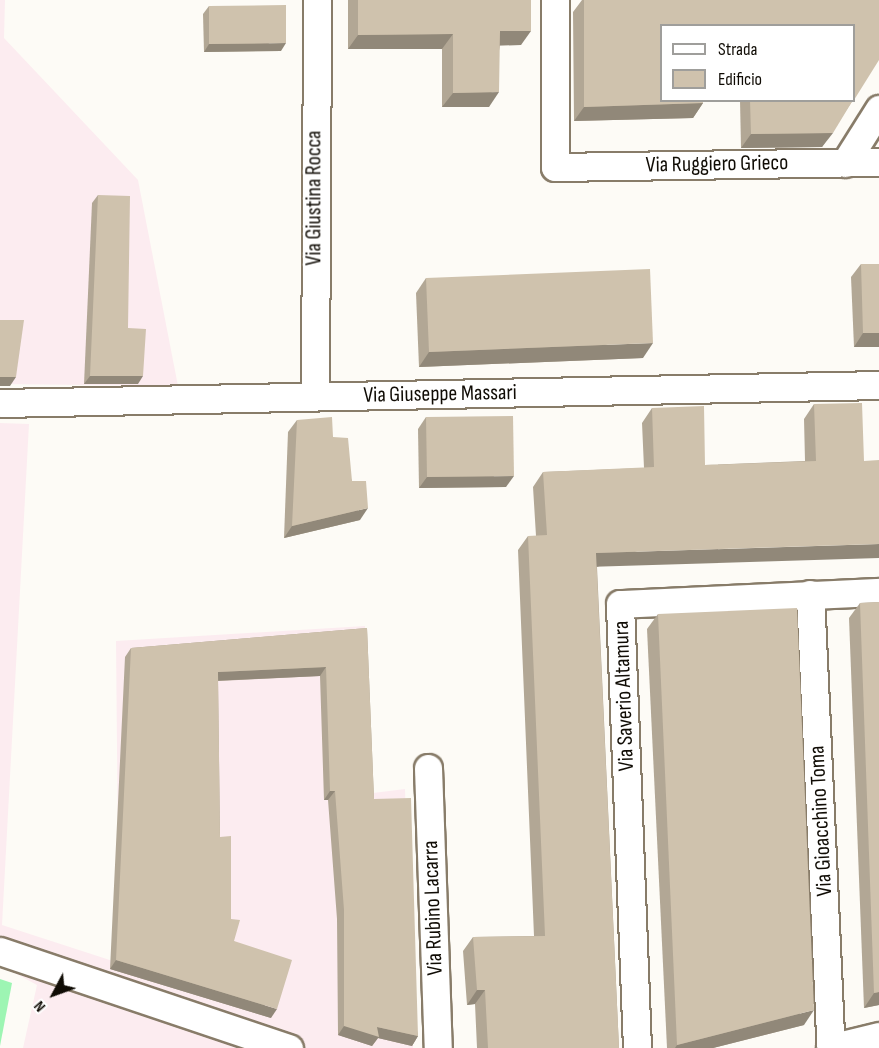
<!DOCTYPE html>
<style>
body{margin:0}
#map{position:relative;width:879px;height:1048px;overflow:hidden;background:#fdfbf6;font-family:"Sofia Sans Condensed",sans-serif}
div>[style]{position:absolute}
.industrial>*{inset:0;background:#fcecf0}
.green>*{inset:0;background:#9df5b3}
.roads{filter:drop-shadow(2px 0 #887c69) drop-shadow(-2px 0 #887c69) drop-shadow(0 2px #887c69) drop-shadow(0 -2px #887c69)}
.street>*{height:27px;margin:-13.5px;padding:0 13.5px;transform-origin:13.5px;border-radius:13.5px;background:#fff}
.wall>*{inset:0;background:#b2a795}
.shaded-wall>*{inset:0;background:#918879}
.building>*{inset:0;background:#cfc2ad}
span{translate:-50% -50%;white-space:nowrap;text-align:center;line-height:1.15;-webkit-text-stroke:4.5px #fff;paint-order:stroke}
.street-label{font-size:22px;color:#100c05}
.legend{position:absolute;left:660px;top:24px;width:195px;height:78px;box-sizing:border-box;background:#fff;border:2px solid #9f9e9b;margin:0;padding:8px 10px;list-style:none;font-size:18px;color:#100c05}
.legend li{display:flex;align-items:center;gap:12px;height:30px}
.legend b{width:30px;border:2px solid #9f9e9b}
.north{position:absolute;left:24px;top:964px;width:60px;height:60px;-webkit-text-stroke:4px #fff;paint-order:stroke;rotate:229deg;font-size:16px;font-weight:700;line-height:24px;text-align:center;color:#100c05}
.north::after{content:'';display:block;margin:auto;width:21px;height:27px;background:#100c05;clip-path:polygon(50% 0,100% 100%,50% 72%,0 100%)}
</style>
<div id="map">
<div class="industrial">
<i style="clip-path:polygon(0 0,5px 0,4px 38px,138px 180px,178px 386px,0 384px)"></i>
<i style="clip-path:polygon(0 423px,29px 424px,2px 925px,119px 963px,116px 641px,365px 626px,365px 794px,405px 789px,413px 1048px,23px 1048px,37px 985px,0 965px)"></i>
</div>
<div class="green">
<i style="clip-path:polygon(0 979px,12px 983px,0 1046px)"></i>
</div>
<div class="roads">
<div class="street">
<i style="left:555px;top:0;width:167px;rotate:90deg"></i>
<i style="left:555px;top:167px;width:324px;rotate:-0.9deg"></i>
<i style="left:845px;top:163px;width:64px;rotate:-57.8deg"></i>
<i style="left:315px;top:396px;width:396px;rotate:-89.7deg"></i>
<i style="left:0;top:403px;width:879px;rotate:-1.17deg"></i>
<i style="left:810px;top:594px;width:454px;rotate:87.4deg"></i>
<i style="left:428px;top:768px;width:280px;rotate:88deg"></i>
<i style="left:0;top:951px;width:305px;rotate:18.6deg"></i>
<i style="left:637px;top:1048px;width:444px;rotate:-92.2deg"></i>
<i style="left:620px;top:604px;width:259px;rotate:-2.7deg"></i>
<i style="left:830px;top:1048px;width:50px;rotate:-13.8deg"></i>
</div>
</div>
<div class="wall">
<i style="clip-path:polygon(348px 0,531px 0,521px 45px,500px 45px,489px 107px,442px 107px,442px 49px,348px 49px)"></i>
<i style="clip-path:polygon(582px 0,879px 0,854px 26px,662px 26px,703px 103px,693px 118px,574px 121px,573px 12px)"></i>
<i style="clip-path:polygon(209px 6px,281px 51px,204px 52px,203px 14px)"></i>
<i style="clip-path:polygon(740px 100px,853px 100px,822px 147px,741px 148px)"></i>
<i style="clip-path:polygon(98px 195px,128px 328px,138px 384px,84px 384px,92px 203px)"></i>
<i style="clip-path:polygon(861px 264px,879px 264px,879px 347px,854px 347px,851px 277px)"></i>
<i style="clip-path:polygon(426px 278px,643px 358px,419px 367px,416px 293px)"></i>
<i style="clip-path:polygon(814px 404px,864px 461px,597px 567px,619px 1048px,477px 1048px,475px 1004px,467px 1005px,463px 951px,473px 937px,534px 936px,518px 550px,528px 536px,536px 536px,533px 487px,543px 472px,644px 468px,642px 423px,652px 408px,705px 465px,805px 461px,804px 419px)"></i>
<i style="clip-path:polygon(426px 417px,506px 487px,419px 488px,418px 429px)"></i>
<i style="clip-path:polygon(297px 420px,333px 437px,352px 481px,360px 520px,284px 538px,288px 432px)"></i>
<i style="clip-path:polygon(879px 602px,879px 1005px,864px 1008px,849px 618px,860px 603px)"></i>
<i style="clip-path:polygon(658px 614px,804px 1025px,713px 1048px,667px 1048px,647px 629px)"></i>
<i style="clip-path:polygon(367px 628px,374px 799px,418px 1036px,412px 1046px,378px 1038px,372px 1046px,338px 1035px,337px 919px,328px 800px,324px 800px,320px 676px,218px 681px,220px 837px,234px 941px,271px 1018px,110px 969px,125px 657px,131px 648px)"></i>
</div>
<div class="shaded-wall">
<i style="clip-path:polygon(500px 31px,531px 31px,521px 45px,489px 46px)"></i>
<i style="clip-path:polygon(453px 34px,442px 49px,348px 49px,358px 35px)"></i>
<i style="clip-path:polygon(286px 43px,281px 51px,204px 52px,209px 44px)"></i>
<i style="clip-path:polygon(499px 92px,489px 107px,442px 107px,453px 93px)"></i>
<i style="clip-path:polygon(703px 103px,693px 118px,574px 121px,584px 107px)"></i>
<i style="clip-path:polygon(833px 133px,822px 147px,741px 148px,751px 134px)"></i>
<i style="clip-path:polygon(863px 333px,879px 333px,879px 347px,854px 347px)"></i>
<i style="clip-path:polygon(653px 343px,643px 358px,419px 367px,429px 352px)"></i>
<i style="clip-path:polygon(90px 376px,143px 376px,138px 384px,84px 384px)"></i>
<i style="clip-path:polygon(0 377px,16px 377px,10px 386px,0 386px)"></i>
<i style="clip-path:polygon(514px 476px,506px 487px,419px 488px,427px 477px)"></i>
<i style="clip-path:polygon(368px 508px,360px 520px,284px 538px,292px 526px)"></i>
<i style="clip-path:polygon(879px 544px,879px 558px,586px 567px,596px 553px)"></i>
<i style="clip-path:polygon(326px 667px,320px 676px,211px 681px,218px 672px)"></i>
<i style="clip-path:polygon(330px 791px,335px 791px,328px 800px,324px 800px)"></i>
<i style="clip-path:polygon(116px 960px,277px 1009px,271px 1018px,110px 969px)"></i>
<i style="clip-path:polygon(477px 990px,485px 990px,475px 1004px,467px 1005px)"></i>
<i style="clip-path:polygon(879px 992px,879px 1005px,864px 1008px,874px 993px)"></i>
<i style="clip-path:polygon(814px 1010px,804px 1025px,713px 1048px,675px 1048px,677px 1045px)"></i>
<i style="clip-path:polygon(344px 1026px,377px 1027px,418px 1036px,412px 1046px,378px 1038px,372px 1046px,338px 1035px)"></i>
</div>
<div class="building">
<i style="clip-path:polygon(358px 0,531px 0,531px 31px,500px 31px,499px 92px,453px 93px,453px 34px,358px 35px)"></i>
<i style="clip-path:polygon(584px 0,879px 0,879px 60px,854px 100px,854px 26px,662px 26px,662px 100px,703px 100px,703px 103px,584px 107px)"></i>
<i style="clip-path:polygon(286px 5px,286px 43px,209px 44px,209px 6px)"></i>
<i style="clip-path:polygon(750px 100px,853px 100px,833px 133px,751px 134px)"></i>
<i style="clip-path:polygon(98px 195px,130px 196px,128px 328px,146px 329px,143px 376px,90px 376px)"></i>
<i style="clip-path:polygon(861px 264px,879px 264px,879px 333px,863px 333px)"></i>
<i style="clip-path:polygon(650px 269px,653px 343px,429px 352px,426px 278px)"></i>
<i style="clip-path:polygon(0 320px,24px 320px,16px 377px,0 377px)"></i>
<i style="clip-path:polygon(862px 403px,864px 461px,879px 460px,879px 544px,596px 553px,619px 1048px,488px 1048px,485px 990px,477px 990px,473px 937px,545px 936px,528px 536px,547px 535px,543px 472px,654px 467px,652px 408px,704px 406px,705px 465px,816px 461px,814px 404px)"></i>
<i style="clip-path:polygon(513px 416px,514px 476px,427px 477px,426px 417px)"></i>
<i style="clip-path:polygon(332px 417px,333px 437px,348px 438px,352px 481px,366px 481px,368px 508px,292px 526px,297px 420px)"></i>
<i style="clip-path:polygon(879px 602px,879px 992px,874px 993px,860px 603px)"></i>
<i style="clip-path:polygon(797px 608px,814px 1010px,677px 1045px,658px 614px)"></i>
<i style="clip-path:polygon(367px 628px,374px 799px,411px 798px,418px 1036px,377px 1027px,379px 1037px,344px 1026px,344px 910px,335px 791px,330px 791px,326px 667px,218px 672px,220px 837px,231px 836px,231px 919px,240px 920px,234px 941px,292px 960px,277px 1009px,116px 960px,131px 648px)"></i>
</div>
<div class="street-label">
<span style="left:717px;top:164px;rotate:-1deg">Via Ruggiero Grieco</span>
<span style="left:314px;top:198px;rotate:-90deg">Via Giustina Rocca</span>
<span style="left:440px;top:394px;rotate:-1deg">Via Giuseppe Massari</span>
<span style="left:624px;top:696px;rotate:-92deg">Via Saverio Altamura</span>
<span style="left:821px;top:821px;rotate:-93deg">Via Gioacchino Toma</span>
<span style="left:433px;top:908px;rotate:-92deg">Via Rubino Lacarra</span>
</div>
<ul class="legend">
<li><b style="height:8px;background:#fff"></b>Strada</li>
<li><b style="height:16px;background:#cfc2ad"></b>Edificio</li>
</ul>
<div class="north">N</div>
</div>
